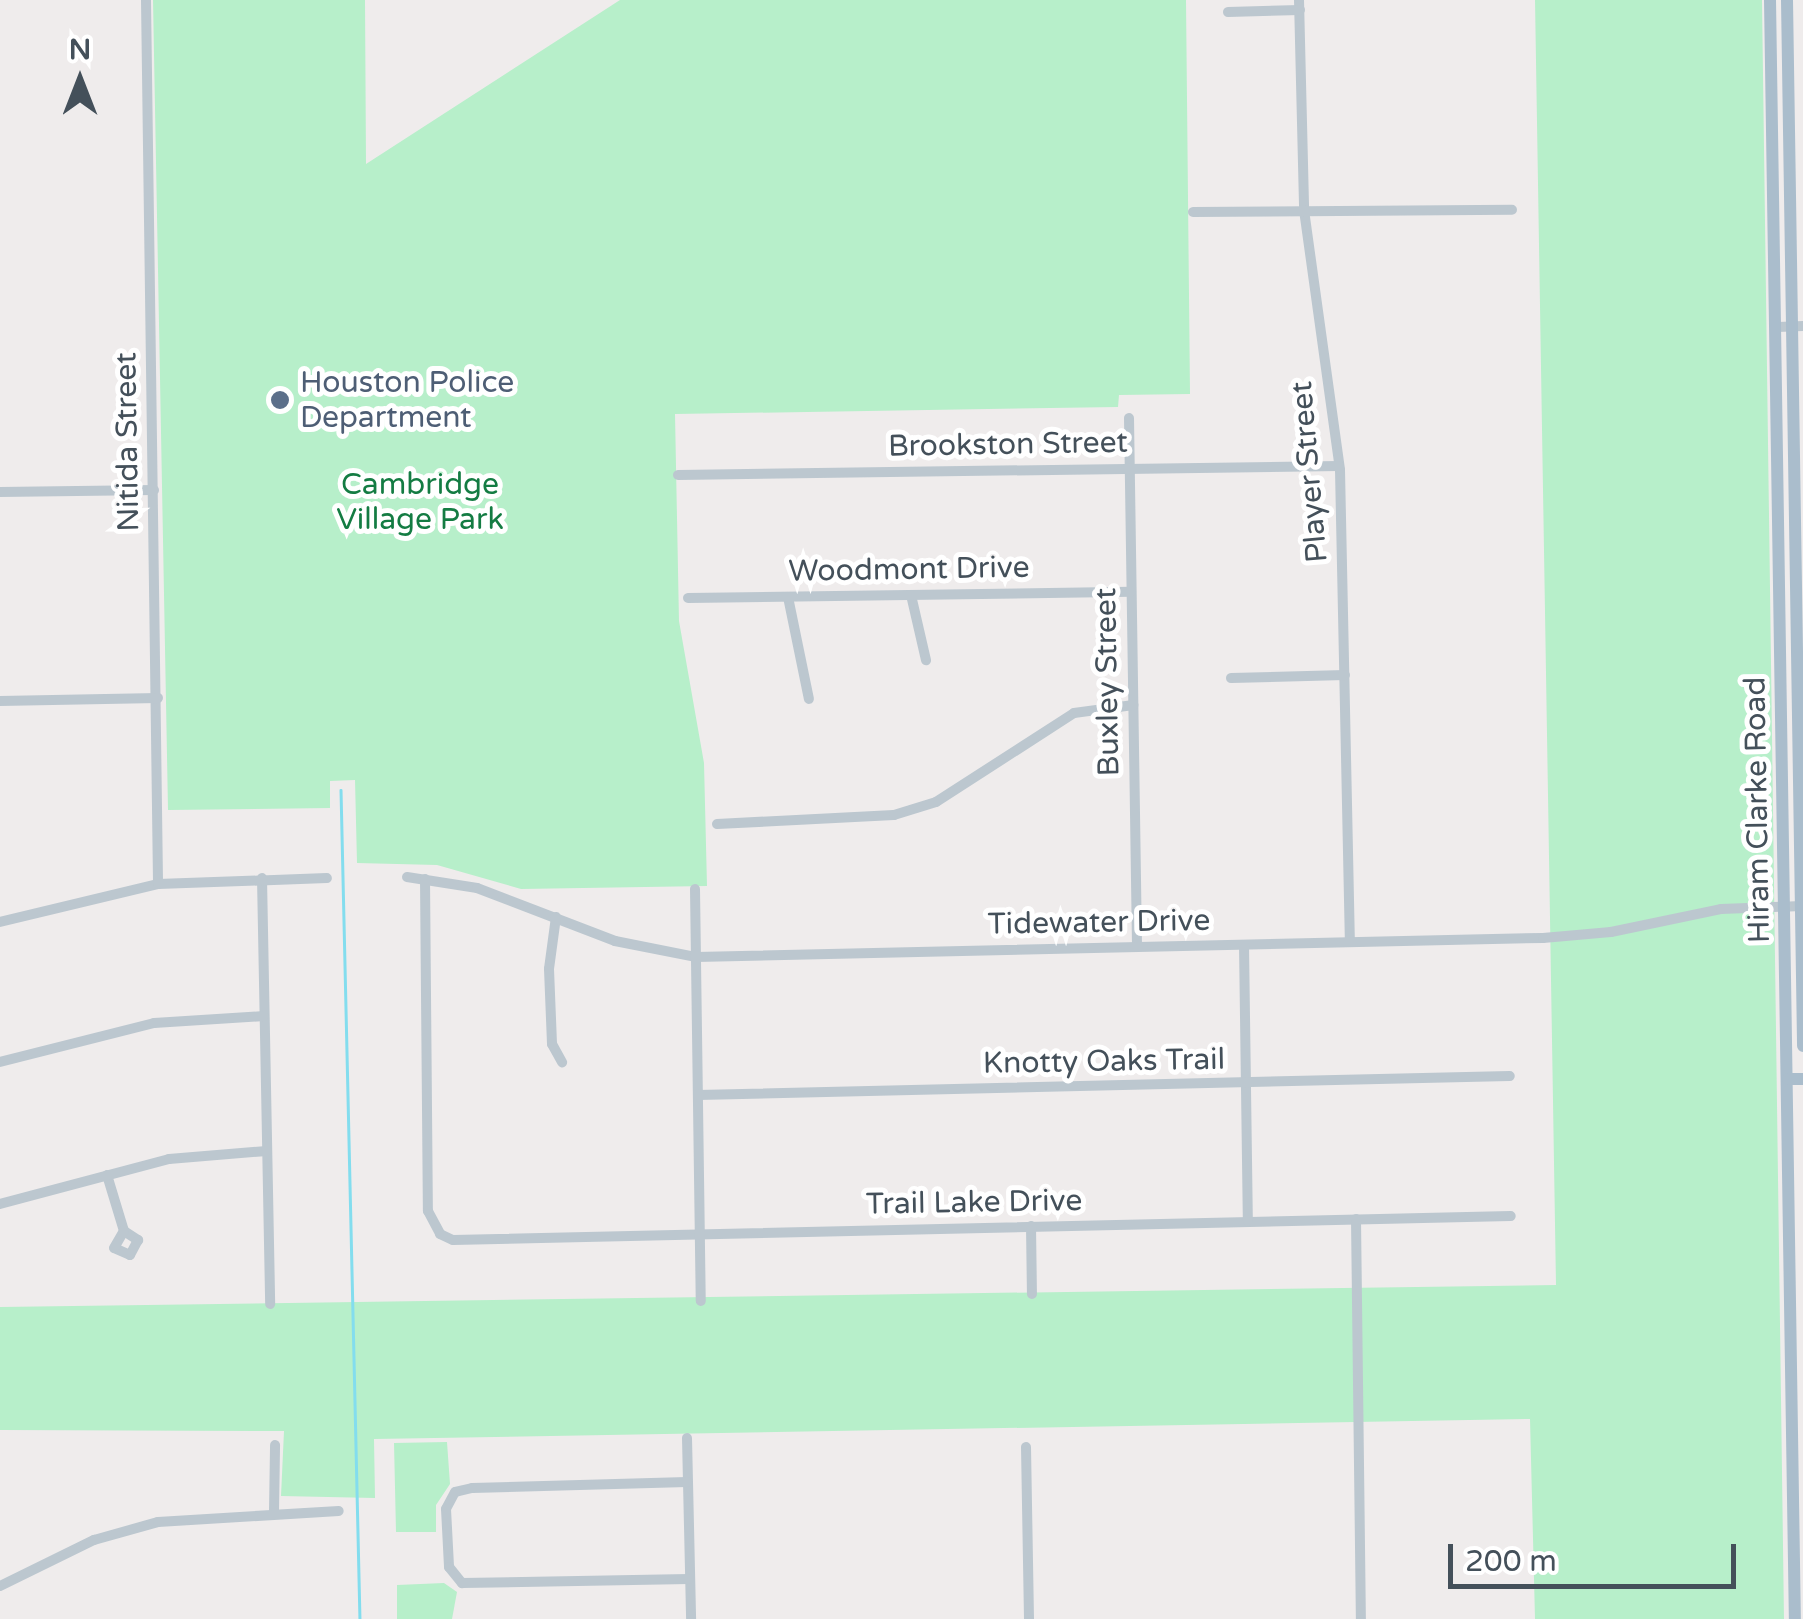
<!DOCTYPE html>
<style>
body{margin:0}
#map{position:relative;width:1803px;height:1619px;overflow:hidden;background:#efecec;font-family:"Varela Round",sans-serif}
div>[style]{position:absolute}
.green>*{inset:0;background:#b7efca}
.stream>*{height:2.5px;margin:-1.25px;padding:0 1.25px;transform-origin:1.25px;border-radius:1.25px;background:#83ddee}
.minor>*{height:10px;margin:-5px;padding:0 5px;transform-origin:5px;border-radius:5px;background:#bcc7cf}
.major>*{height:12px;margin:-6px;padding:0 6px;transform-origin:6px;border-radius:6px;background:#aabdcc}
.dots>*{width:28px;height:28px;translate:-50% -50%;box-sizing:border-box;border:5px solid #fff;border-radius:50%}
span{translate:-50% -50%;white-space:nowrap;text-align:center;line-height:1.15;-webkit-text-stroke:10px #fff;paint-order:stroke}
.service-label{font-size:30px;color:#4e5e75}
.left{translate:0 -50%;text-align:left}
.street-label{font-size:30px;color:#44505a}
.park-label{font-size:30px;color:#147c43}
.north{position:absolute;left:30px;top:30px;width:100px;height:100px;-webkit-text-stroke:8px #fff;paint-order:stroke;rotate:0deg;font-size:28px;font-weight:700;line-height:40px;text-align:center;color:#44505a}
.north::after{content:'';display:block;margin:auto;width:35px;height:45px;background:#44505a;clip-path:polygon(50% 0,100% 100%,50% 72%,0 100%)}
.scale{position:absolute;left:1448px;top:1544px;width:288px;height:45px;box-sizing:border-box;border:5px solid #44505a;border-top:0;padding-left:12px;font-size:30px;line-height:35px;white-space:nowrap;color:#44505a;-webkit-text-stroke:8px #fff;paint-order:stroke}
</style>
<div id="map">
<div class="green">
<i style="clip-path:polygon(153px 0,365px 0,366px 164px,620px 0,1186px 0,1190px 394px,1119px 395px,1118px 407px,675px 414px,679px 621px,704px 763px,707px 886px,521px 889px,437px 865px,357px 863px,355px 780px,330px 781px,330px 808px,168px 810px)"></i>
<i style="clip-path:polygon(1535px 0,1762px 0,1784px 1619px,1535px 1619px,1530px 1419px,374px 1439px,375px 1498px,281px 1496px,284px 1431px,0 1430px,0 1307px,1556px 1285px)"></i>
<i style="clip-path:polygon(447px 1442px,450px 1484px,436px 1505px,436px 1532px,396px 1532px,394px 1443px)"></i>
<i style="clip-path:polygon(444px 1583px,457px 1592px,452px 1619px,397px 1619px,397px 1585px)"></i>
</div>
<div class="stream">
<i style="left:341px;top:790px;width:829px;rotate:88.69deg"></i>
</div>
<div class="minor">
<i style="left:146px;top:0;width:884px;rotate:89.22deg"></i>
<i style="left:1299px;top:0;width:210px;rotate:88.6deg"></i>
<i style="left:1304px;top:210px;width:262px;rotate:82.1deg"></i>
<i style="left:1340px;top:470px;width:471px;rotate:88.8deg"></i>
<i style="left:1228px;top:12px;width:72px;rotate:-1.6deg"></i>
<i style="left:1193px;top:212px;width:319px;rotate:-0.4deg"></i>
<i style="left:1776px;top:327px;width:27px;rotate:-2deg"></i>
<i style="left:1129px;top:418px;width:528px;rotate:89.13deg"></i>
<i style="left:678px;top:475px;width:661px;rotate:-0.78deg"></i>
<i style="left:0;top:492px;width:154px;rotate:-0.7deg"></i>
<i style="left:911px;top:595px;width:67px;rotate:77deg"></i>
<i style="left:788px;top:597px;width:104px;rotate:78.4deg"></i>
<i style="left:688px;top:598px;width:443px;rotate:-0.8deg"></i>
<i style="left:1231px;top:678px;width:114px;rotate:-1.5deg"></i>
<i style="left:0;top:701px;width:158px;rotate:-1.1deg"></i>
<i style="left:717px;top:824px;width:177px;rotate:-2.9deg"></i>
<i style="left:894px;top:815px;width:44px;rotate:-17.2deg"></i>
<i style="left:936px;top:802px;width:164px;rotate:-32.8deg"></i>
<i style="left:1074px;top:713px;width:60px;rotate:-7.7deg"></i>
<i style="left:407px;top:877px;width:71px;rotate:8.9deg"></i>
<i style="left:477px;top:888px;width:148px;rotate:21deg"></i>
<i style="left:615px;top:941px;width:83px;rotate:11.2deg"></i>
<i style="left:696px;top:957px;width:847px;rotate:-1.29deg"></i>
<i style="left:1543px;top:938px;width:68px;rotate:-5deg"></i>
<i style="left:1611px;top:932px;width:112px;rotate:-11.8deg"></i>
<i style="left:1721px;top:909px;width:80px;rotate:-2.1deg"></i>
<i style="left:262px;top:878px;width:426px;rotate:88.9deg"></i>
<i style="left:425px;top:879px;width:332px;rotate:89.5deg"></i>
<i style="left:428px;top:1211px;width:26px;rotate:62deg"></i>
<i style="left:440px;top:1234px;width:14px;rotate:25deg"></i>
<i style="left:453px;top:1240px;width:1058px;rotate:-1.3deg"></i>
<i style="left:695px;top:889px;width:412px;rotate:89.2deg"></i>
<i style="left:556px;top:917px;width:52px;rotate:97.7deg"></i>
<i style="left:549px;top:969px;width:75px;rotate:87.7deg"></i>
<i style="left:552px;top:1044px;width:21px;rotate:61deg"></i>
<i style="left:0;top:922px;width:163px;rotate:-13.5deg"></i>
<i style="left:158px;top:884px;width:169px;rotate:-2deg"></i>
<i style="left:1244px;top:945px;width:276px;rotate:89.2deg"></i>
<i style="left:0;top:1062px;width:159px;rotate:-14.2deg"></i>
<i style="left:154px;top:1023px;width:110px;rotate:-3.6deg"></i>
<i style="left:698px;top:1095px;width:812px;rotate:-1.34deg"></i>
<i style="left:107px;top:1175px;width:59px;rotate:73.1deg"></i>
<i style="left:124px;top:1231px;width:17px;rotate:33deg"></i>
<i style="left:138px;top:1240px;width:17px;rotate:118deg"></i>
<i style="left:130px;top:1255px;width:17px;rotate:-156deg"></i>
<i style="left:114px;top:1248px;width:20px;rotate:-60deg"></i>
<i style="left:0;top:1204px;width:175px;rotate:-14.9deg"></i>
<i style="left:169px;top:1159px;width:98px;rotate:-4.7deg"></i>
<i style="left:1356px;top:1219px;width:400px;rotate:89.3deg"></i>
<i style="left:1031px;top:1226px;width:68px;rotate:89.2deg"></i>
<i style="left:687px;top:1438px;width:181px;rotate:88.7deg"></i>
<i style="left:1026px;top:1447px;width:172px;rotate:89deg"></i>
<i style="left:687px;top:1482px;width:215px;rotate:178.4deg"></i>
<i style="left:472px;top:1488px;width:17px;rotate:167deg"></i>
<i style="left:455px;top:1492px;width:19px;rotate:118deg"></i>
<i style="left:446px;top:1509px;width:58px;rotate:87deg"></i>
<i style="left:449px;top:1567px;width:21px;rotate:51deg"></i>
<i style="left:462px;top:1583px;width:227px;rotate:-1deg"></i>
<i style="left:274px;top:1512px;width:67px;rotate:-89.1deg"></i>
<i style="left:0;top:1586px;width:105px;rotate:-26.1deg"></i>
<i style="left:94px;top:1540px;width:66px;rotate:-15.7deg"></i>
<i style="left:158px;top:1522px;width:181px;rotate:-3.5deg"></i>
</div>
<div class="major">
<i style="left:1770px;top:0;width:1619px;rotate:89.12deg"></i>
<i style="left:1787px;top:0;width:1046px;rotate:89.12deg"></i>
<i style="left:1788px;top:1079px;width:15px"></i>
</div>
<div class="dots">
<i style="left:280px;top:400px;background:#5c6f8a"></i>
</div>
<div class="service-label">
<span class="left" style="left:300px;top:400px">Houston Police<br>Department</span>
</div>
<div class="street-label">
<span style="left:128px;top:442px;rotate:-91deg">Nitida Street</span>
<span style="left:1008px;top:445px;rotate:-1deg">Brookston Street</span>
<span style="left:1310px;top:472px;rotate:-95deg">Player Street</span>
<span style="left:909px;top:570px;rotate:-1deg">Woodmont Drive</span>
<span style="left:1108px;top:682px;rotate:-91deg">Buxley Street</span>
<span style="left:1758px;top:810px;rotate:-91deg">Hiram Clarke Road</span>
<span style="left:1099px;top:923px;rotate:-1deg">Tidewater Drive</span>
<span style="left:1104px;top:1062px;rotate:-1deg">Knotty Oaks Trail</span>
<span style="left:974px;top:1203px;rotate:-1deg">Trail Lake Drive</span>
</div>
<div class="park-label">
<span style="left:420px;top:502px">Cambridge<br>Village Park</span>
</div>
<div class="north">N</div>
<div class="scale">200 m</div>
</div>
